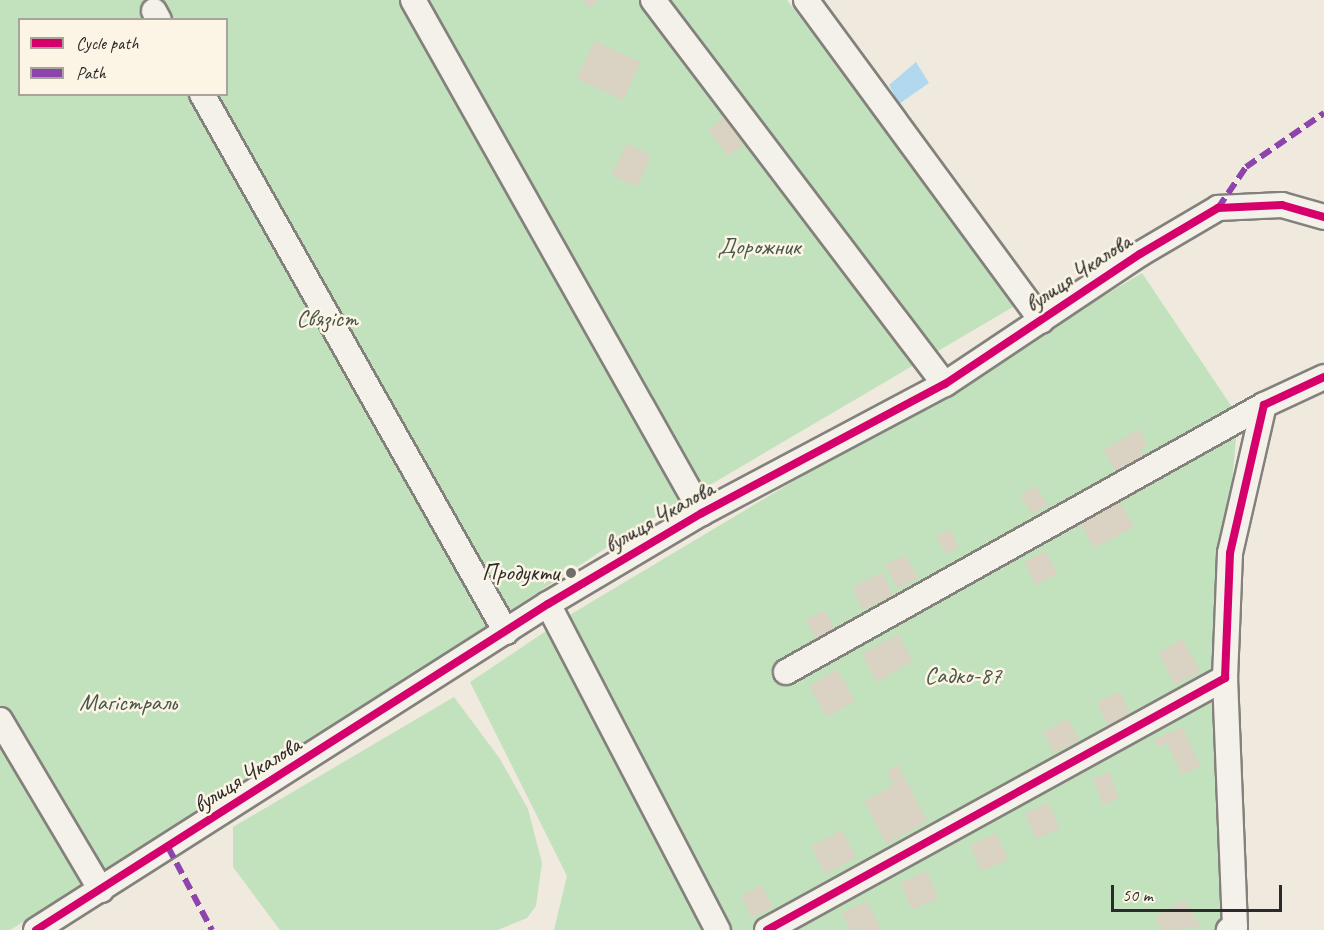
<!DOCTYPE html>
<meta charset="utf-8">
<style>
body{margin:0}
#map{position:relative;width:1324px;height:930px;overflow:hidden;background:#f0eade;font-family:Caveat,sans-serif}
div>[style]{position:absolute}
.green>*{inset:0;background:#c2e1bd}
.water>*{inset:0;background:#b1d8ef}
.building>*{inset:0;background:#dad2c3}
.roads{filter:drop-shadow(2px 0 #84817c) drop-shadow(-2px 0 #84817c) drop-shadow(0 2px #84817c) drop-shadow(0 -2px #84817c)}
.minor>*{height:24px;margin:-12px;padding:0 12px;transform-origin:12px;border-radius:12px;background:#f4f1ea}
.quiet>*{height:6px;margin-top:-3px;transform-origin:0;background:repeating-linear-gradient(90deg,#8e44ad 0 12px,transparent 0 18px)}
.cycleway>*{height:8px;margin:-4px;padding:0 4px;transform-origin:4px;border-radius:4px;background:#d6006c}
.dots>*{width:16px;height:16px;translate:-50% -50%;box-sizing:border-box;border:3px solid #fcf5e5;border-radius:50%}
span{translate:-50% -50%;white-space:nowrap;text-align:center;line-height:1.15;-webkit-text-stroke:5px #fcf5e5;paint-order:stroke}
.park-label{font-size:24px;color:#485749}
.street-label{font-size:24px;color:#2b2b2b}
.poi-label{font-size:24px;color:#2b2b2b}
.right{translate:-100% -50%;text-align:right}
.legend{position:absolute;left:18px;top:18px;width:210px;height:78px;box-sizing:border-box;background:#fcf5e5;border:2px solid #a8a49b;margin:0;padding:8px 10px;list-style:none;font-size:18px;color:#2b2b2b}
.legend li{display:flex;align-items:center;gap:12px;height:30px}
.legend b{width:30px;border:2px solid #a8a49b}
.scale{position:absolute;left:1111px;top:885px;width:171px;height:27px;box-sizing:border-box;border:3px solid #2b2b2b;border-top:0;padding-left:8px;font-size:18px;line-height:21px;white-space:nowrap;color:#2b2b2b;-webkit-text-stroke:4px #fcf5e5;paint-order:stroke}
</style>
<div id="map">
<div class="green">
<i style="clip-path:polygon(evenodd,0 0,787px 0,1018px 304px,640px 526px,228px 794px,10px 930px,0 930px,0 0,20px 20px,226px 20px,226px 94px,20px 94px,20px 20px)"></i>
<i style="clip-path:polygon(1142px 273px,1238px 416px,1217px 647px,1229px 930px,554px 930px,567px 876px,470px 682px,573px 613px)"></i>
<i style="clip-path:polygon(454px 697px,500px 759px,528px 809px,542px 863px,536px 906px,527px 918px,498px 930px,280px 930px,233px 867px,233px 827px)"></i>
</div>
<div class="water">
<i style="clip-path:polygon(916px 62px,929px 83px,899px 104px,889px 85px)"></i>
</div>
<div class="building">
<i style="clip-path:polygon(583px 0,600px 0,588px 8px)"></i>
<i style="clip-path:polygon(594px 41px,640px 62px,623px 100px,577px 79px)"></i>
<i style="clip-path:polygon(724px 117px,746px 143px,729px 156px,708px 130px)"></i>
<i style="clip-path:polygon(627px 144px,651px 155px,637px 187px,611px 175px)"></i>
<i style="clip-path:polygon(1139px 429px,1148px 445px,1141px 449px,1145px 455px,1116px 472px,1103px 450px)"></i>
<i style="clip-path:polygon(1036px 486px,1048px 505px,1032px 514px,1020px 495px)"></i>
<i style="clip-path:polygon(1119px 500px,1134px 527px,1094px 548px,1079px 521px)"></i>
<i style="clip-path:polygon(950px 529px,959px 547px,946px 554px,936px 536px)"></i>
<i style="clip-path:polygon(1046px 551px,1057px 574px,1036px 585px,1024px 562px)"></i>
<i style="clip-path:polygon(905px 555px,918px 578px,898px 589px,885px 565px)"></i>
<i style="clip-path:polygon(882px 572px,893px 595px,863px 610px,852px 587px)"></i>
<i style="clip-path:polygon(825px 610px,835px 629px,816px 639px,806px 620px)"></i>
<i style="clip-path:polygon(898px 634px,913px 661px,877px 682px,862px 654px)"></i>
<i style="clip-path:polygon(1183px 639px,1200px 672px,1175px 685px,1158px 653px)"></i>
<i style="clip-path:polygon(837px 669px,855px 701px,827px 717px,809px 686px)"></i>
<i style="clip-path:polygon(1120px 691px,1131px 715px,1107px 725px,1097px 702px)"></i>
<i style="clip-path:polygon(1068px 719px,1079px 740px,1054px 753px,1043px 732px)"></i>
<i style="clip-path:polygon(1182px 727px,1201px 766px,1182px 775px,1167px 744px,1158px 748px,1154px 740px)"></i>
<i style="clip-path:polygon(898px 765px,927px 821px,886px 844px,864px 801px,894px 785px,887px 771px)"></i>
<i style="clip-path:polygon(1109px 772px,1119px 798px,1103px 805px,1093px 779px)"></i>
<i style="clip-path:polygon(1049px 803px,1060px 829px,1036px 839px,1025px 813px)"></i>
<i style="clip-path:polygon(842px 830px,856px 858px,825px 874px,811px 846px)"></i>
<i style="clip-path:polygon(996px 833px,1008px 859px,981px 871px,970px 845px)"></i>
<i style="clip-path:polygon(927px 871px,938px 898px,912px 910px,900px 883px)"></i>
<i style="clip-path:polygon(762px 885px,773px 907px,752px 918px,741px 896px)"></i>
<i style="clip-path:polygon(1185px 900px,1201px 927px,1162px 930px,1155px 917px)"></i>
<i style="clip-path:polygon(867px 901px,881px 930px,850px 930px,842px 913px)"></i>
</div>
<div class="roads">
<div class="minor">
<i style="left:413px;top:0;width:589px;rotate:60.61deg"></i>
<i style="left:653px;top:0;width:482px;rotate:52.8deg"></i>
<i style="left:806px;top:0;width:398px;rotate:53.7deg"></i>
<i style="left:154px;top:11px;width:10px;rotate:61deg"></i>
<i style="left:202px;top:94px;width:618px;rotate:60.53deg"></i>
<i style="left:548px;top:604px;width:368px;rotate:62.5deg"></i>
<i style="left:786px;top:672px;width:548px;rotate:-29.19deg"></i>
<i style="left:1225px;top:678px;width:249px;rotate:87.7deg"></i>
<i style="left:1235px;top:927px;width:7px;rotate:153deg"></i>
<i style="left:0;top:720px;width:198px;rotate:59.3deg"></i>
<i style="left:36px;top:930px;width:607px;rotate:-32.49deg"></i>
<i style="left:548px;top:604px;width:179px;rotate:-30.6deg"></i>
<i style="left:702px;top:513px;width:275px;rotate:-28deg"></i>
<i style="left:945px;top:384px;width:234px;rotate:-33.7deg"></i>
<i style="left:1140px;top:254px;width:91px;rotate:-30.5deg"></i>
<i style="left:1218px;top:208px;width:64px;rotate:-2.7deg"></i>
<i style="left:1282px;top:205px;width:44px;rotate:15.9deg"></i>
<i style="left:767px;top:930px;width:523px;rotate:-28.82deg"></i>
<i style="left:1225px;top:678px;width:125px;rotate:-87.7deg"></i>
<i style="left:1230px;top:553px;width:152px;rotate:-77.1deg"></i>
<i style="left:1264px;top:405px;width:66px;rotate:-25deg"></i>
</div>
</div>
<div class="quiet">
<i style="left:1218px;top:208px;width:50px;rotate:-55.7deg"></i>
<i style="left:1246px;top:167px;width:95px;rotate:-34.7deg"></i>
<i style="left:168px;top:847px;width:94px;rotate:62.1deg"></i>
</div>
<div class="cycleway">
<i style="left:36px;top:930px;width:607px;rotate:-32.49deg"></i>
<i style="left:548px;top:604px;width:179px;rotate:-30.6deg"></i>
<i style="left:702px;top:513px;width:275px;rotate:-28deg"></i>
<i style="left:945px;top:384px;width:234px;rotate:-33.7deg"></i>
<i style="left:1140px;top:254px;width:91px;rotate:-30.5deg"></i>
<i style="left:1218px;top:208px;width:64px;rotate:-2.7deg"></i>
<i style="left:1282px;top:205px;width:44px;rotate:15.9deg"></i>
<i style="left:767px;top:930px;width:523px;rotate:-28.82deg"></i>
<i style="left:1225px;top:678px;width:125px;rotate:-87.7deg"></i>
<i style="left:1230px;top:553px;width:152px;rotate:-77.1deg"></i>
<i style="left:1264px;top:405px;width:66px;rotate:-25deg"></i>
</div>
<div class="dots">
<i style="left:571px;top:573px;background:#706e6a"></i>
</div>
<div class="park-label">
<span style="left:759px;top:247px">Дорожник</span>
<span style="left:327px;top:319px">Связіст</span>
<span style="left:963px;top:676px">Садко-87</span>
<span style="left:128px;top:703px">Магістраль</span>
</div>
<div class="street-label">
<span style="left:1078px;top:273px;rotate:-34deg">вулиця Чкалова</span>
<span style="left:659px;top:517px;rotate:-30deg">вулиця Чкалова</span>
<span style="left:247px;top:775px;rotate:-32deg">вулиця Чкалова</span>
</div>
<div class="poi-label">
<span class="right" style="left:559px;top:573px">Продукти</span>
</div>
<ul class="legend">
<li><b style="height:8px;background:#d6006c"></b>Cycle path</li>
<li><b style="height:8px;background:#8e44ad"></b>Path</li>
</ul>
<div class="scale">50 m</div>
</div>
